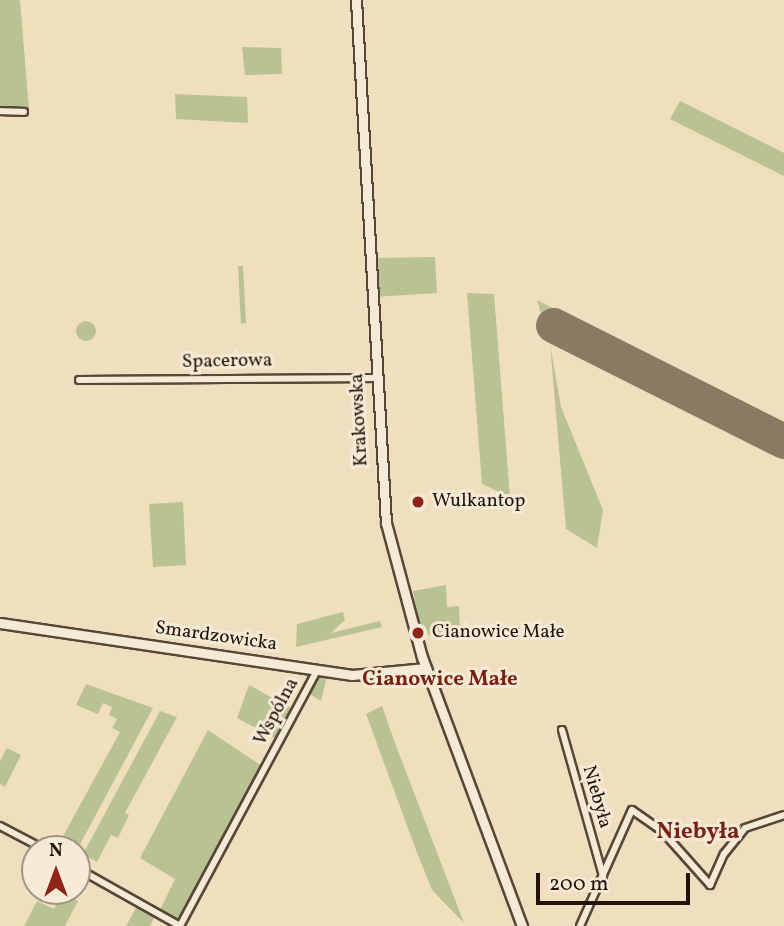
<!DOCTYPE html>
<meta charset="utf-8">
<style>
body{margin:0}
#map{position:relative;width:784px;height:926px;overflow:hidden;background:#f0dfbf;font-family:Vollkorn,serif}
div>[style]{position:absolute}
.green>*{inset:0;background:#b9c292}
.round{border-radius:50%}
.runway>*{height:35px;margin:-17.5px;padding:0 17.5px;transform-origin:17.5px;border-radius:17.5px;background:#8a7a64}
.roads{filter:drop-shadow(2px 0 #564736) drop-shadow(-2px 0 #564736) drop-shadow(0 2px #564736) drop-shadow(0 -2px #564736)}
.street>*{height:6px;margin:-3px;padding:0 3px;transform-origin:3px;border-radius:3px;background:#f5ead5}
.secondary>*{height:9px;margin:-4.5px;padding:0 4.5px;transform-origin:4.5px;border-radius:4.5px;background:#f5ead5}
.dots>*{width:19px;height:19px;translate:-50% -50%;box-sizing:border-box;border:4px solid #f5ead5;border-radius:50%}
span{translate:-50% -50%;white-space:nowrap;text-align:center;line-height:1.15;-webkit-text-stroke:6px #f5ead5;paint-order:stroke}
.street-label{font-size:19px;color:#231409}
.poi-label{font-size:19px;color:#231409}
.left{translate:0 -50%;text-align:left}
.neighbourhood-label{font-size:21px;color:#7a1f14;font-weight:700}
.quarter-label{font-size:23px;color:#7a1f14;font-weight:700}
.north{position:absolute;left:21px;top:835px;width:70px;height:70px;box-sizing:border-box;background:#f5ead5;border:2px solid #a19483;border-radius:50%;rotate:0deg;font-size:19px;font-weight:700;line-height:28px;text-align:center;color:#231409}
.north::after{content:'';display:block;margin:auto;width:24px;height:32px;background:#8f2418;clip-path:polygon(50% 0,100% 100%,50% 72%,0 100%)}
.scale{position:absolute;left:536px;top:873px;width:154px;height:32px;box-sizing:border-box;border:4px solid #231409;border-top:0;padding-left:9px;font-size:21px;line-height:24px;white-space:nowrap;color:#231409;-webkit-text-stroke:5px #f5ead5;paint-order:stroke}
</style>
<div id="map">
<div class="green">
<i style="clip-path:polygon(0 0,20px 0,29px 110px,0 110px)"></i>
<i style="clip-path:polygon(242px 47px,281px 48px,282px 74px,245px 75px)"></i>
<i style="clip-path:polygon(175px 94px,247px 97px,248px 123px,176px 119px)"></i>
<i style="clip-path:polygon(680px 101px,784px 153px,784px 176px,670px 119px)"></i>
<i style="clip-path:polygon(435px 257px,437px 293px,374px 297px,375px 258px)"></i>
<i style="clip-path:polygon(238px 266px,243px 266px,246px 323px,241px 324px)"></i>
<i style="clip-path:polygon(467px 293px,494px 294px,510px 497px,482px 484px)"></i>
<i style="clip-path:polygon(537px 300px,784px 426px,784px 456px,548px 337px)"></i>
<i class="round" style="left:76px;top:321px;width:20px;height:20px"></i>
<i style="clip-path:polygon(550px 344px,561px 407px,603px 510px,597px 548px,566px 529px)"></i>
<i style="clip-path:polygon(183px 502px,186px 565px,153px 567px,149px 504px)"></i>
<i style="clip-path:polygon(446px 585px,447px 607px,459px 606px,460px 630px,421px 636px,413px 591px)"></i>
<i style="clip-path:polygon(343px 612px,345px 620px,331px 633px,380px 621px,382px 627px,296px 647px,297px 624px)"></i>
<i style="clip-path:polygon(317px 675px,327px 676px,321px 701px,308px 693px)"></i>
<i style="clip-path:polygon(86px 684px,153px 708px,77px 850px,56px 849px,120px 732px,112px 728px,117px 719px,109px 715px,112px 707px,103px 703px,98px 714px,76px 705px)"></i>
<i style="clip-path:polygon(249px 685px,293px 709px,276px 739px,237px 718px)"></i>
<i style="clip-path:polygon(382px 706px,395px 743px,464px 923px,432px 890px,416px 850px,366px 714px)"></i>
<i style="clip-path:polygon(160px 711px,177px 717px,125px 813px,129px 815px,118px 838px,111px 835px,97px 862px,83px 854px)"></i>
<i style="clip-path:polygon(208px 730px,262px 766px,180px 923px,159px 912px,175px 879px,140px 858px)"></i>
<i style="clip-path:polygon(7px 748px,21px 755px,5px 787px,0 784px,0 761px)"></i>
<i style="clip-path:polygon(63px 893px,78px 901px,65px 926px,24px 926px,37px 901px,54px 909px)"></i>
<i style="clip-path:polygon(137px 906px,155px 916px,150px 926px,126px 926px)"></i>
</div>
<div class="runway">
<i style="left:553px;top:325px;width:258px;rotate:26.7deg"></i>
</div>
<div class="roads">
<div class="street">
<i style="left:0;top:111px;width:24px;rotate:2deg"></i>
<i style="left:79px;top:380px;width:297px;rotate:-0.4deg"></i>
<i style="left:562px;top:730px;width:152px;rotate:74.3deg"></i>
<i style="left:0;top:826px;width:50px;rotate:27.6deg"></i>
<i style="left:77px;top:868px;width:118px;rotate:29.4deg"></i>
<i style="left:180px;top:926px;width:290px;rotate:-61.8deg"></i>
<i style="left:580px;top:926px;width:127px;rotate:-65.9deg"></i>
<i style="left:632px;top:810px;width:38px;rotate:35deg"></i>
<i style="left:663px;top:832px;width:71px;rotate:48.4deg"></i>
<i style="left:710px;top:885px;width:34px;rotate:-66deg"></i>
<i style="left:724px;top:854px;width:33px;rotate:-51deg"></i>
<i style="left:745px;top:828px;width:41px;rotate:-18.4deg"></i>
</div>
<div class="secondary">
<i style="left:356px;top:0;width:524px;rotate:86.72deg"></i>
<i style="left:386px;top:523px;width:139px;rotate:75deg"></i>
<i style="left:422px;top:657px;width:287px;rotate:69.6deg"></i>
<i style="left:0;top:623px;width:356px;rotate:8.4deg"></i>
<i style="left:352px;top:675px;width:74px;rotate:-5.4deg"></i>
</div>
</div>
<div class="dots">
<i style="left:418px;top:502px;background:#8f2418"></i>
<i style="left:418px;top:633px;background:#8f2418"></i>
</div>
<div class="street-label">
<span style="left:227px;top:362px;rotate:-1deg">Spacerowa</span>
<span style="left:360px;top:420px;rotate:-93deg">Krakowska</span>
<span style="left:216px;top:637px;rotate:8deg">Smardzowicka</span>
<span style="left:277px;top:712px;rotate:-62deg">Wspólna</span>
<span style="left:596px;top:797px;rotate:74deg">Niebyła</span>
</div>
<div class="poi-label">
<span class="left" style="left:432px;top:502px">Wulkantop</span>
<span class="left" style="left:432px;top:633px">Cianowice Małe</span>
</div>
<div class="neighbourhood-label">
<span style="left:440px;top:680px">Cianowice Małe</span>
</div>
<div class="quarter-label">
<span style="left:698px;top:832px">Niebyła</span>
</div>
<div class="north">N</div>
<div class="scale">200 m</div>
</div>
